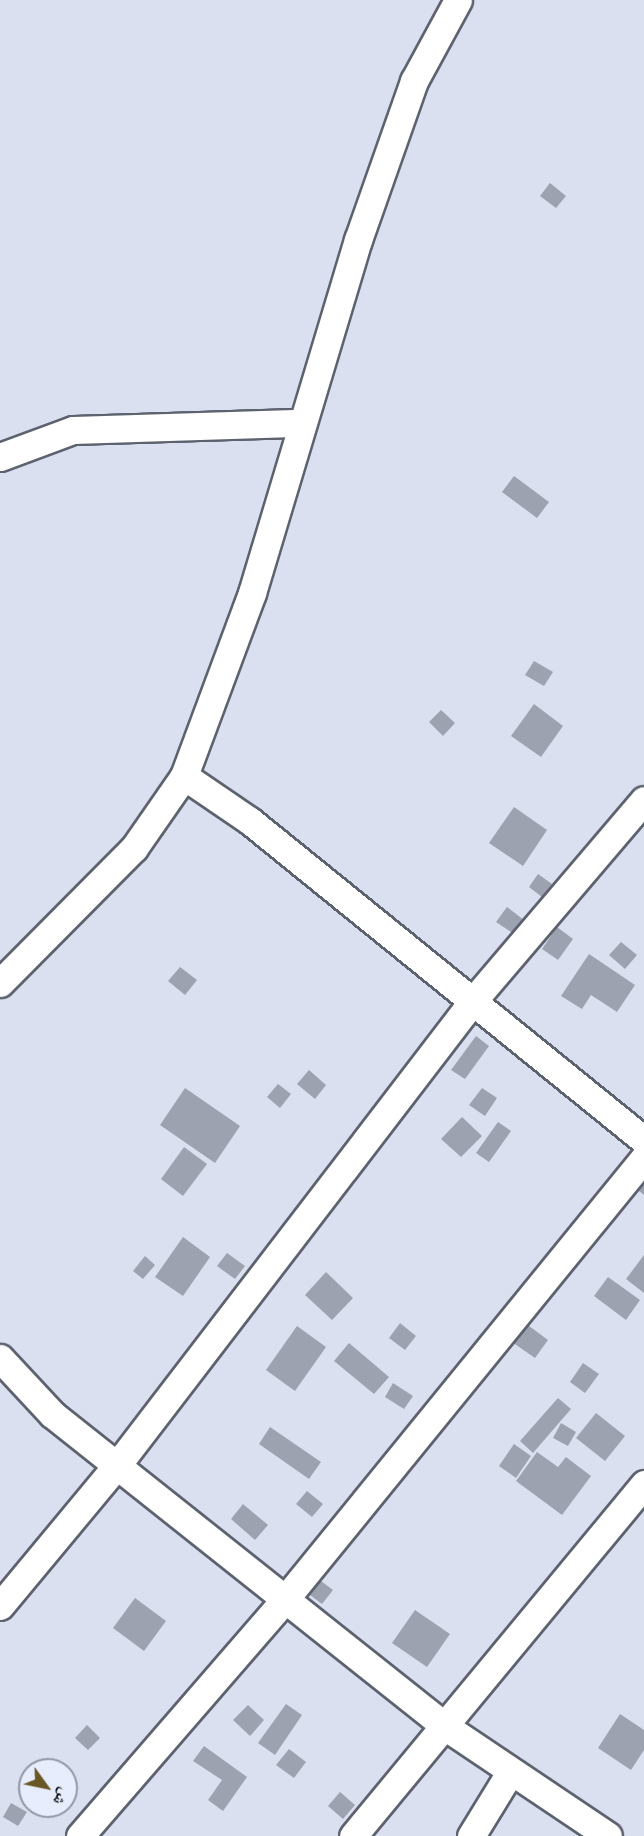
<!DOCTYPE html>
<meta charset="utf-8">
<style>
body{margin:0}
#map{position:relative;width:644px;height:1836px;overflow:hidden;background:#dae0ef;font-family:"Roboto Condensed","Noto Naskh Arabic",sans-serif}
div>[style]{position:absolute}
.building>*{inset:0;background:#9da2b0}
.roads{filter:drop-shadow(2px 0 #5d626f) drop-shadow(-2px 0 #5d626f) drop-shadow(0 2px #5d626f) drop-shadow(0 -2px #5d626f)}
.minor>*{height:27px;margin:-13.5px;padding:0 13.5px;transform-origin:13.5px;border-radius:13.5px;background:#fff}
span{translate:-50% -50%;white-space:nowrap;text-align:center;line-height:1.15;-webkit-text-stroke:4.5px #e7edfc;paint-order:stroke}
.north{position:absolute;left:18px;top:1758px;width:60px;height:60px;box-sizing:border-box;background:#e7edfc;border:2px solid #9398a3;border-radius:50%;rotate:123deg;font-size:16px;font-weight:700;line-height:24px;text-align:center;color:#16181d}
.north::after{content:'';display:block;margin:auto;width:21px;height:27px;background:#695725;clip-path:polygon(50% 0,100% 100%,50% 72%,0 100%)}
</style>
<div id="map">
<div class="building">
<i style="clip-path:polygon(550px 183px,566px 196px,556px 208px,540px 196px)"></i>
<i style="clip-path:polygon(514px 476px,549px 502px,537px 518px,502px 492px)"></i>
<i style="clip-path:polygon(534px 661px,553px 672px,544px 686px,525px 675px)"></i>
<i style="clip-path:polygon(534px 704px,563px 726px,541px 757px,511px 736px)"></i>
<i style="clip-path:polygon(441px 710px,455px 723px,443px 736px,429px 722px)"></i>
<i style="clip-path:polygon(514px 807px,547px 830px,523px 866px,489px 843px)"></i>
<i style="clip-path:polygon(538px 874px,552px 884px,542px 897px,529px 887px)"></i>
<i style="clip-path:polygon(507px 907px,524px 920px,514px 934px,496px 922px)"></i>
<i style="clip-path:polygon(557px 927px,573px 939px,558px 960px,542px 949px)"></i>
<i style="clip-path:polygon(621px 942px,637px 955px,625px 969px,609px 955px)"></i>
<i style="clip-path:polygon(589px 954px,635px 985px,617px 1012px,591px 995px,582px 1009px,561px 996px)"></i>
<i style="clip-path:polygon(180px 967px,197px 980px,185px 995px,168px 981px)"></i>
<i style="clip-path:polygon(476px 1036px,489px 1046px,465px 1079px,451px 1070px)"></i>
<i style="clip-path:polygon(309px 1070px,326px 1085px,315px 1099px,297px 1084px)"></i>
<i style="clip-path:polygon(278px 1084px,291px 1094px,280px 1108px,267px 1097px)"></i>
<i style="clip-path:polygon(185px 1088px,240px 1126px,215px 1163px,160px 1125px)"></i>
<i style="clip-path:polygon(482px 1088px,497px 1098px,485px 1116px,469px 1105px)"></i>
<i style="clip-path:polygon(462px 1117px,482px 1136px,461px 1157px,441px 1139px)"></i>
<i style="clip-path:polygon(498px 1122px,511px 1131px,489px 1162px,476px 1153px)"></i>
<i style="clip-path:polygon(184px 1147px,207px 1164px,183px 1196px,161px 1179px)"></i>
<i style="clip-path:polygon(644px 1181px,644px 1195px,638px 1190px)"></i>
<i style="clip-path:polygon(183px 1237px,210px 1257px,183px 1296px,155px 1277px)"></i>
<i style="clip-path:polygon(227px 1253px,245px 1266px,235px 1279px,217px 1266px)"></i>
<i style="clip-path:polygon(644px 1255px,644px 1293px,626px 1279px)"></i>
<i style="clip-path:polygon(145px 1256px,155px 1265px,143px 1279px,133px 1271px)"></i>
<i style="clip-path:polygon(326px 1272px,353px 1298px,332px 1320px,305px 1295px)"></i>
<i style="clip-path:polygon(608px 1277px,640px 1300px,626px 1320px,594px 1296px)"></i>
<i style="clip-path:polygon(400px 1323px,416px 1336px,405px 1350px,389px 1338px)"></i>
<i style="clip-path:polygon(525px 1323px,548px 1340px,535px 1358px,512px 1342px)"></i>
<i style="clip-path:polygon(297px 1326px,326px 1347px,295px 1391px,266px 1370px)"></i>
<i style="clip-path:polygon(349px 1343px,389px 1377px,374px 1394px,334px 1361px)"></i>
<i style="clip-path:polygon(583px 1363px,599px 1374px,585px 1393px,570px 1382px)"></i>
<i style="clip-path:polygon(393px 1383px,413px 1396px,404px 1409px,385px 1397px)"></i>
<i style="clip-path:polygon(558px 1398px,571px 1409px,533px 1453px,520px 1441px)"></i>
<i style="clip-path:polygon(596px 1413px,625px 1436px,605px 1461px,576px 1438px)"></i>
<i style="clip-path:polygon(561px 1423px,576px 1432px,568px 1446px,553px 1438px)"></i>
<i style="clip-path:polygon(270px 1427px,321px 1462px,309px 1479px,259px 1444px)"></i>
<i style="clip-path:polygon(514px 1444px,531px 1456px,516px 1478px,499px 1466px)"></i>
<i style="clip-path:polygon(537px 1452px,558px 1467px,566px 1457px,591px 1476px,562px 1515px,516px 1481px)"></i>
<i style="clip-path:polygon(307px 1491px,323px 1504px,312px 1517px,296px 1504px)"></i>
<i style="clip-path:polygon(243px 1504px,268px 1525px,255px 1540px,231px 1519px)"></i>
<i style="clip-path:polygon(317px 1578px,333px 1590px,322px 1604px,306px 1592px)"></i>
<i style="clip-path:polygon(135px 1598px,166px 1621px,144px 1651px,113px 1628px)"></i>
<i style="clip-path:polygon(415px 1610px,450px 1634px,427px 1667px,392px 1643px)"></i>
<i style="clip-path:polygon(286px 1704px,302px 1715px,275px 1755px,258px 1743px)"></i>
<i style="clip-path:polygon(248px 1705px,264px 1720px,250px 1736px,233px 1720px)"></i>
<i style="clip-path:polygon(620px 1714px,644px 1730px,644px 1750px,631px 1770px,598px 1748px)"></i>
<i style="clip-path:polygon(87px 1725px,100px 1738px,88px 1750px,75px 1738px)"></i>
<i style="clip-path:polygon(204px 1746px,247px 1777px,223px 1811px,208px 1800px,222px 1780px,193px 1761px)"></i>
<i style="clip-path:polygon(289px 1749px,306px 1762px,294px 1778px,276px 1765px)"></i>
<i style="clip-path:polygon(340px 1792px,355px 1805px,343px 1819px,328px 1806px)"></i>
<i style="clip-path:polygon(11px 1803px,27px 1812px,18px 1826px,3px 1817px)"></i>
</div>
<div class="roads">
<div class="minor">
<i style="left:0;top:457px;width:78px;rotate:-20.3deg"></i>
<i style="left:73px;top:430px;width:229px;rotate:-1.8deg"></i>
<i style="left:184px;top:776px;width:80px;rotate:34.3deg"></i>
<i style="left:250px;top:821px;width:507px;rotate:39deg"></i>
<i style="left:0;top:983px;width:190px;rotate:-45.2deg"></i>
<i style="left:134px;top:848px;width:88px;rotate:-55.2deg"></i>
<i style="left:184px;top:776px;width:195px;rotate:-69.6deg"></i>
<i style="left:252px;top:593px;width:369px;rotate:-73.3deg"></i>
<i style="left:358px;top:240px;width:169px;rotate:-70.6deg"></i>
<i style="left:414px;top:81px;width:92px;rotate:-61.5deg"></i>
<i style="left:0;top:1358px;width:76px;rotate:47.1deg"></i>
<i style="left:52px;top:1414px;width:503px;rotate:38.46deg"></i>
<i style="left:446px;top:1727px;width:195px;rotate:33.9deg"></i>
<i style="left:0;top:1606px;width:185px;rotate:-50.3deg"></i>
<i style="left:118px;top:1464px;width:582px;rotate:-52.54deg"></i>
<i style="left:472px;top:1002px;width:265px;rotate:-49.6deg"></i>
<i style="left:80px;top:1836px;width:315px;rotate:-49.1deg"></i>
<i style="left:286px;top:1598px;width:567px;rotate:-50.87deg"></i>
<i style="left:353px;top:1836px;width:457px;rotate:-50.4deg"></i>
<i style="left:471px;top:1836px;width:73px;rotate:-58.5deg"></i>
</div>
</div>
<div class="north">ش</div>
</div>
